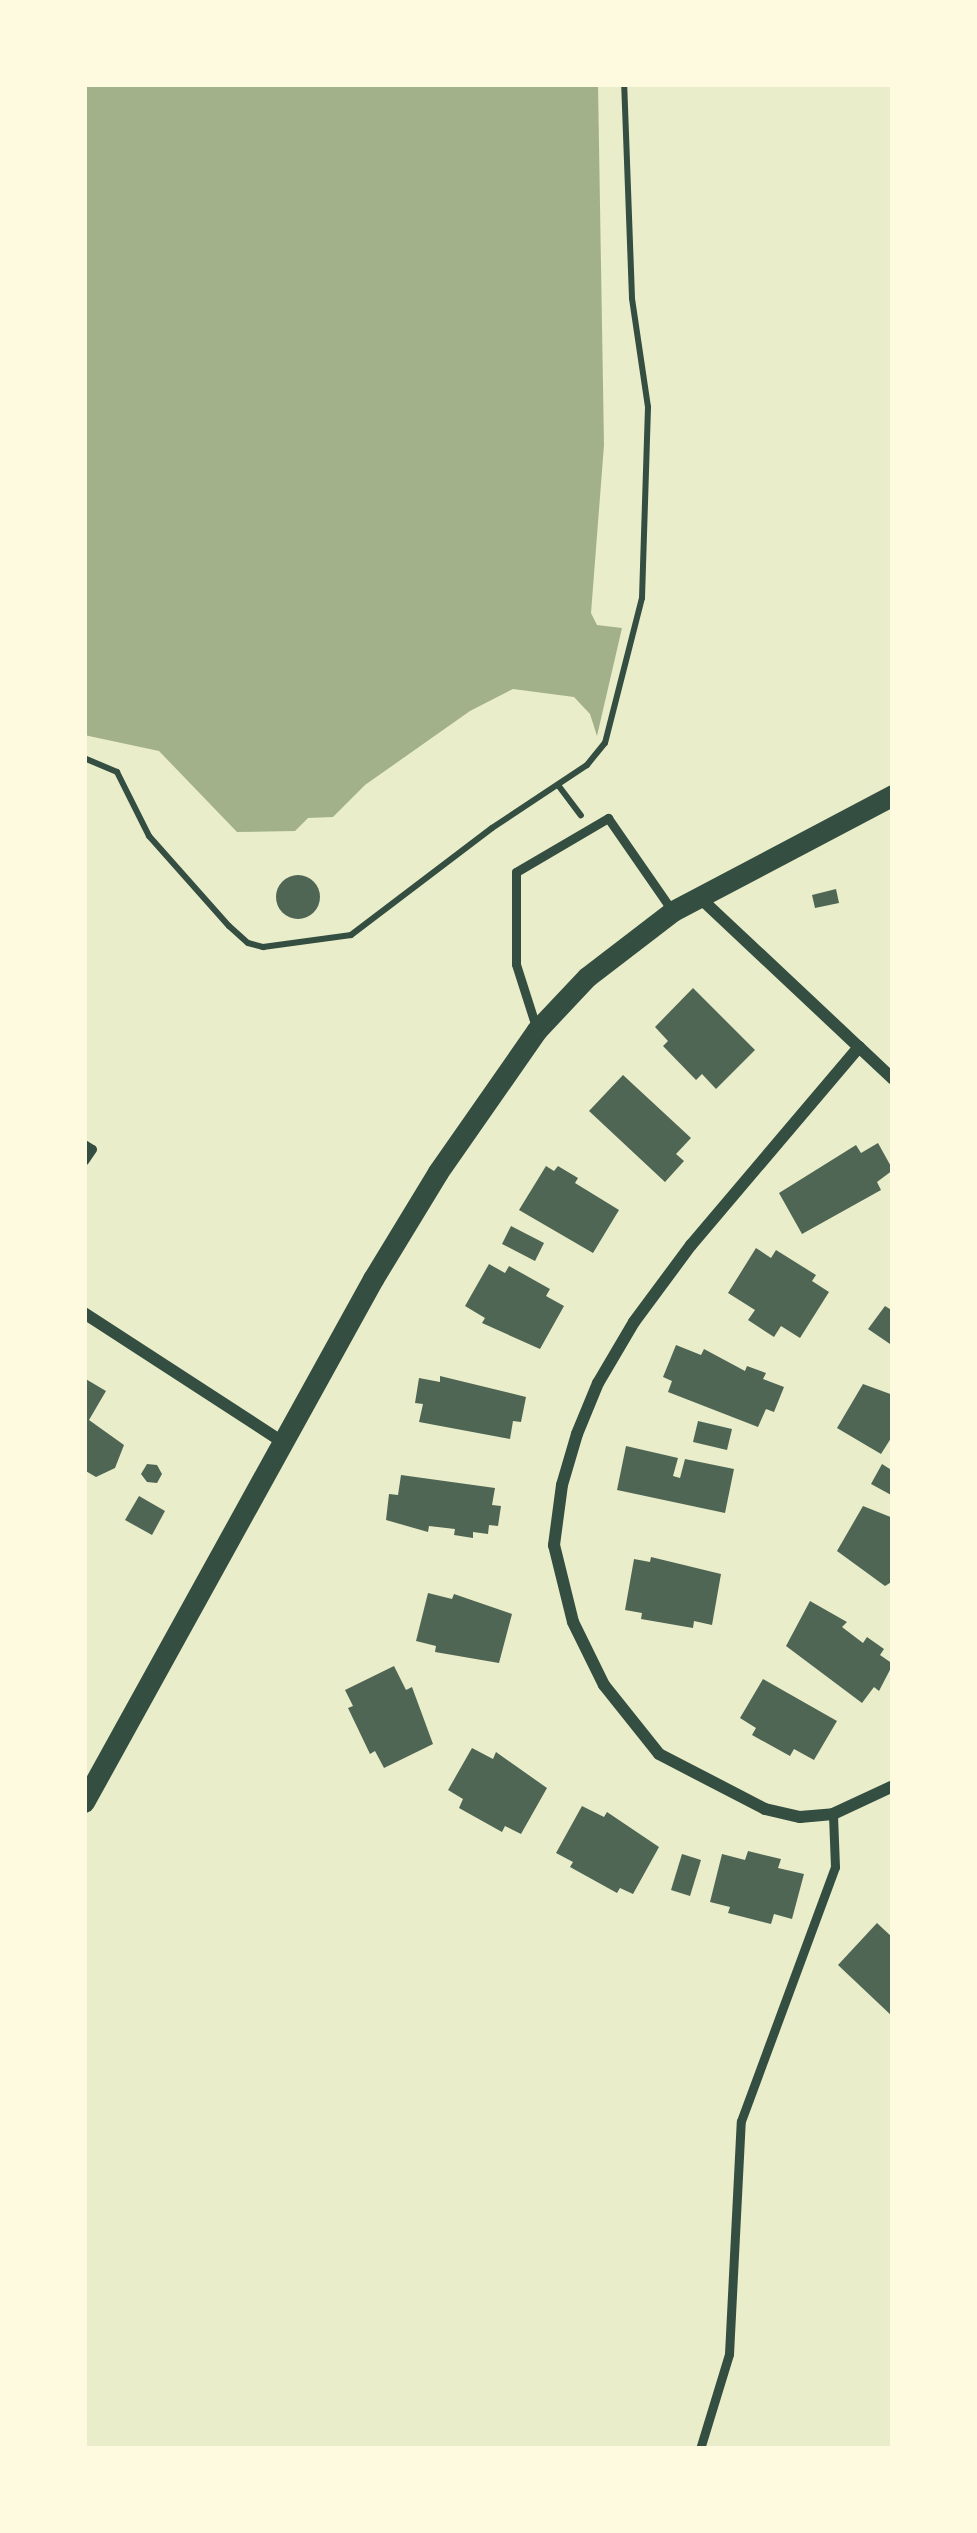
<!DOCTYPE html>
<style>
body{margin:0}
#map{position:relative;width:977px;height:2533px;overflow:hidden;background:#e9edc9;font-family:"DejaVu Sans",sans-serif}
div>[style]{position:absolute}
.water>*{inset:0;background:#a3b18a}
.building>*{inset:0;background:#4f6655}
.round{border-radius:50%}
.path>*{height:6px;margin:-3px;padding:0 3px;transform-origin:3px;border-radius:3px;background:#344e41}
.service>*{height:9px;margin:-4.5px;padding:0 4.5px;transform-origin:4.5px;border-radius:4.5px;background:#344e41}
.minor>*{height:12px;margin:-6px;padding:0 6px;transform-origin:6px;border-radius:6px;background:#344e41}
.tertiary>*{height:21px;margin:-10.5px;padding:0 10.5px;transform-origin:10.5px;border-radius:10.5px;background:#344e41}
span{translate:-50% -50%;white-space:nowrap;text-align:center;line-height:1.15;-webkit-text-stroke:12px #fefae0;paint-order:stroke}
.frame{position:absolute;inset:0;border:87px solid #fefae0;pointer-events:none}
</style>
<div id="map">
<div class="water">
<i style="clip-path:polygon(84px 84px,598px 84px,604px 445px,591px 613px,597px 625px,622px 628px,597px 736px,590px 714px,574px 697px,513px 689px,470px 711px,365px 785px,333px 817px,308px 818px,295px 831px,237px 832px,159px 751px,84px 735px)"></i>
</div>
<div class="building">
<i class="round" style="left:276px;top:875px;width:44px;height:44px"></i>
<i style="clip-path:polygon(836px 889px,839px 903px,815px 908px,812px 895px)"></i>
<i style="clip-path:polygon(693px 988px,755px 1050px,716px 1089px,702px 1074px,696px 1080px,663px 1046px,668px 1041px,655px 1027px)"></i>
<i style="clip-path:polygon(623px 1075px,691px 1138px,676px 1154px,684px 1161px,665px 1182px,589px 1111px)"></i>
<i style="clip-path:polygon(878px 1143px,893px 1170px,877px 1182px,881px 1190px,802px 1234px,779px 1193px,856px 1145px,861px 1153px)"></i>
<i style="clip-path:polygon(546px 1166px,554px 1171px,558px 1166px,578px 1178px,575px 1183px,619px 1210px,593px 1253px,519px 1210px)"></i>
<i style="clip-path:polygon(511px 1226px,544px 1243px,535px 1261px,502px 1244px)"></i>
<i style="clip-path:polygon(756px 1248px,771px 1258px,776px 1250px,816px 1275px,812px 1281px,829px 1292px,800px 1338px,781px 1326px,774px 1337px,748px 1320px,755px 1310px,728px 1293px)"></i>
<i style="clip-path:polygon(489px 1264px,505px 1273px,509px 1266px,550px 1289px,546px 1296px,564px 1306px,540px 1349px,482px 1323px,485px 1318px,465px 1306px)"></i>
<i style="clip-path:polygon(885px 1306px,893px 1311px,893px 1346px,868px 1329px)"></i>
<i style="clip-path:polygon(676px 1345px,701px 1355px,704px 1349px,745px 1371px,747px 1366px,766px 1373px,763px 1379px,784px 1387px,774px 1412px,766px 1409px,758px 1427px,668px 1392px,672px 1381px,663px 1377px)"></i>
<i style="clip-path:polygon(440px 1376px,526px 1397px,521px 1422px,513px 1421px,510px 1439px,419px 1422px,423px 1404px,415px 1403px,419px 1378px,440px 1382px)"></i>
<i style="clip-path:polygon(84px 1378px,106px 1391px,89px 1420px,124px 1445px,115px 1468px,96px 1477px,84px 1470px)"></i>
<i style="clip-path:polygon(863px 1384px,893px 1395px,893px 1435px,881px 1454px,837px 1428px)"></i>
<i style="clip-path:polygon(698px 1421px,732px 1429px,727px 1450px,693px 1442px)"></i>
<i style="clip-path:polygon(626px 1446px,678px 1458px,673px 1476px,680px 1478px,685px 1459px,734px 1469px,725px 1513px,617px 1490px)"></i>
<i style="clip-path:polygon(147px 1464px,157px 1465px,162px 1474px,157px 1483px,147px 1482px,141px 1474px)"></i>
<i style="clip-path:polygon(882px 1464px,893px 1471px,893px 1496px,871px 1484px)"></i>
<i style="clip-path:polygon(401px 1475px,495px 1488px,492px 1505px,501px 1506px,498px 1526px,489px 1525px,488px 1534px,473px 1532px,473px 1538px,454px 1535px,455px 1529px,429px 1526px,428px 1532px,386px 1520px,389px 1494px,398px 1495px)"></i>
<i style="clip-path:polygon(139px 1496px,165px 1511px,152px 1535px,125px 1520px)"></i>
<i style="clip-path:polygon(863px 1506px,893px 1518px,893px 1581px,885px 1586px,837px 1551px)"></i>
<i style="clip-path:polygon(651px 1557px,721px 1574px,712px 1625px,694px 1621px,693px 1628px,641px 1619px,642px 1613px,625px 1610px,634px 1559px,650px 1562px)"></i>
<i style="clip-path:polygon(428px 1593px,452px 1599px,454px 1594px,512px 1614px,499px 1663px,435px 1652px,436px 1646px,416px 1641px)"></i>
<i style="clip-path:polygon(810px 1601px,847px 1622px,842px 1627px,863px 1643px,867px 1637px,884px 1649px,880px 1655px,893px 1664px,879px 1691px,874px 1687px,862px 1703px,786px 1646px)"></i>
<i style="clip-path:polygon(394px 1666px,406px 1690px,412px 1687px,433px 1744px,384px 1768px,375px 1751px,370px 1754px,348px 1708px,353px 1706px,345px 1690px)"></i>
<i style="clip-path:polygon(763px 1679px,837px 1721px,814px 1760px,794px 1749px,790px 1756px,752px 1735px,756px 1728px,740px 1718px)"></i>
<i style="clip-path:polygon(472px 1748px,493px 1759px,496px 1752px,547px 1788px,521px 1834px,505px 1826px,502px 1832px,459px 1808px,463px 1799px,448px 1790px)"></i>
<i style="clip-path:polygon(582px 1806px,604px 1817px,607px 1812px,659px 1847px,633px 1894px,620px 1888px,617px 1893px,570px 1867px,573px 1862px,556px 1853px)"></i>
<i style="clip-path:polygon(748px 1851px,781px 1859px,778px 1868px,804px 1874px,792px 1919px,774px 1914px,771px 1924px,728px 1913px,730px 1907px,710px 1902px,722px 1854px,745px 1860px)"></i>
<i style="clip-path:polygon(682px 1854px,701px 1860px,690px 1896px,671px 1890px)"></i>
<i style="clip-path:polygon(877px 1923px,893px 1938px,893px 2017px,838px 1965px)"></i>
</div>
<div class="path">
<i style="left:84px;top:758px;width:36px;rotate:23deg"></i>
<i style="left:117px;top:772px;width:72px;rotate:63.4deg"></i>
<i style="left:149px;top:836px;width:120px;rotate:48.4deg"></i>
<i style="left:229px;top:926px;width:25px;rotate:42deg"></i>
<i style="left:248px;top:943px;width:16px;rotate:15deg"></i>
<i style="left:263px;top:947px;width:89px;rotate:-7.8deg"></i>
<i style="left:351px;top:935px;width:177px;rotate:-37.2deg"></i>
<i style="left:492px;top:828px;width:114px;rotate:-33.6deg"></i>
<i style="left:587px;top:765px;width:28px;rotate:-51deg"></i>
<i style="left:605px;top:743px;width:150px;rotate:-75.7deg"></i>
<i style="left:642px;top:598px;width:191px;rotate:-88.2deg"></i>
<i style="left:648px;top:407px;width:110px;rotate:-98.4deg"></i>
<i style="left:632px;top:298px;width:214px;rotate:-92.1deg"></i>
<i style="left:558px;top:785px;width:38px;rotate:53deg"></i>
</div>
<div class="service">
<i style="left:537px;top:1030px;width:69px;rotate:-107.7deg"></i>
<i style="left:516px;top:964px;width:92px;rotate:-90deg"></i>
<i style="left:516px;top:872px;width:107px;rotate:-30.4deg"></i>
<i style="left:608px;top:818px;width:111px;rotate:55.3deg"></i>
<i style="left:84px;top:1144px;width:9px;rotate:32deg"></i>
<i style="left:92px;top:1149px;width:14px;rotate:124deg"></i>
<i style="left:700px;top:2449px;width:99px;rotate:-73deg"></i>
<i style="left:729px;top:2354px;width:233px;rotate:-87.1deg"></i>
<i style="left:741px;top:2121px;width:271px;rotate:-69.7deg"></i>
<i style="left:835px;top:1867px;width:53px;rotate:-92.2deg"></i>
</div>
<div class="minor">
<i style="left:698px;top:896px;width:221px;rotate:43.2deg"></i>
<i style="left:893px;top:1079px;width:47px;rotate:-136.7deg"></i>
<i style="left:859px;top:1047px;width:260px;rotate:130.3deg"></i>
<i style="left:691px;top:1245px;width:96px;rotate:126.5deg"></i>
<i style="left:634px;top:1322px;width:71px;rotate:120.5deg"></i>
<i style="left:598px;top:1383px;width:55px;rotate:112.4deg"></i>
<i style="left:577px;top:1434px;width:53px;rotate:106.4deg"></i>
<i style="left:562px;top:1485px;width:61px;rotate:97.6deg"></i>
<i style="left:554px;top:1545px;width:79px;rotate:76.1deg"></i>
<i style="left:573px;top:1622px;width:70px;rotate:63.8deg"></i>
<i style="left:604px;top:1685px;width:88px;rotate:51.4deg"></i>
<i style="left:659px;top:1754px;width:119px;rotate:27.4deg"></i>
<i style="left:765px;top:1809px;width:36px;rotate:13deg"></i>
<i style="left:800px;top:1817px;width:33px;rotate:-5deg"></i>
<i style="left:833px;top:1814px;width:66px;rotate:-25deg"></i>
<i style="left:84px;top:1313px;width:239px;rotate:33deg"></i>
</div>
<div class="tertiary">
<i style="left:84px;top:1802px;width:598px;rotate:-61.08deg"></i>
<i style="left:373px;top:1279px;width:125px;rotate:-58.7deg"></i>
<i style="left:438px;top:1172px;width:173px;rotate:-55.1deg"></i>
<i style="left:537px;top:1030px;width:73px;rotate:-46.7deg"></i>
<i style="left:587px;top:977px;width:108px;rotate:-37.5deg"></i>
<i style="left:673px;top:911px;width:249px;rotate:-27.8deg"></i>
</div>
<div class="frame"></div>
</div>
